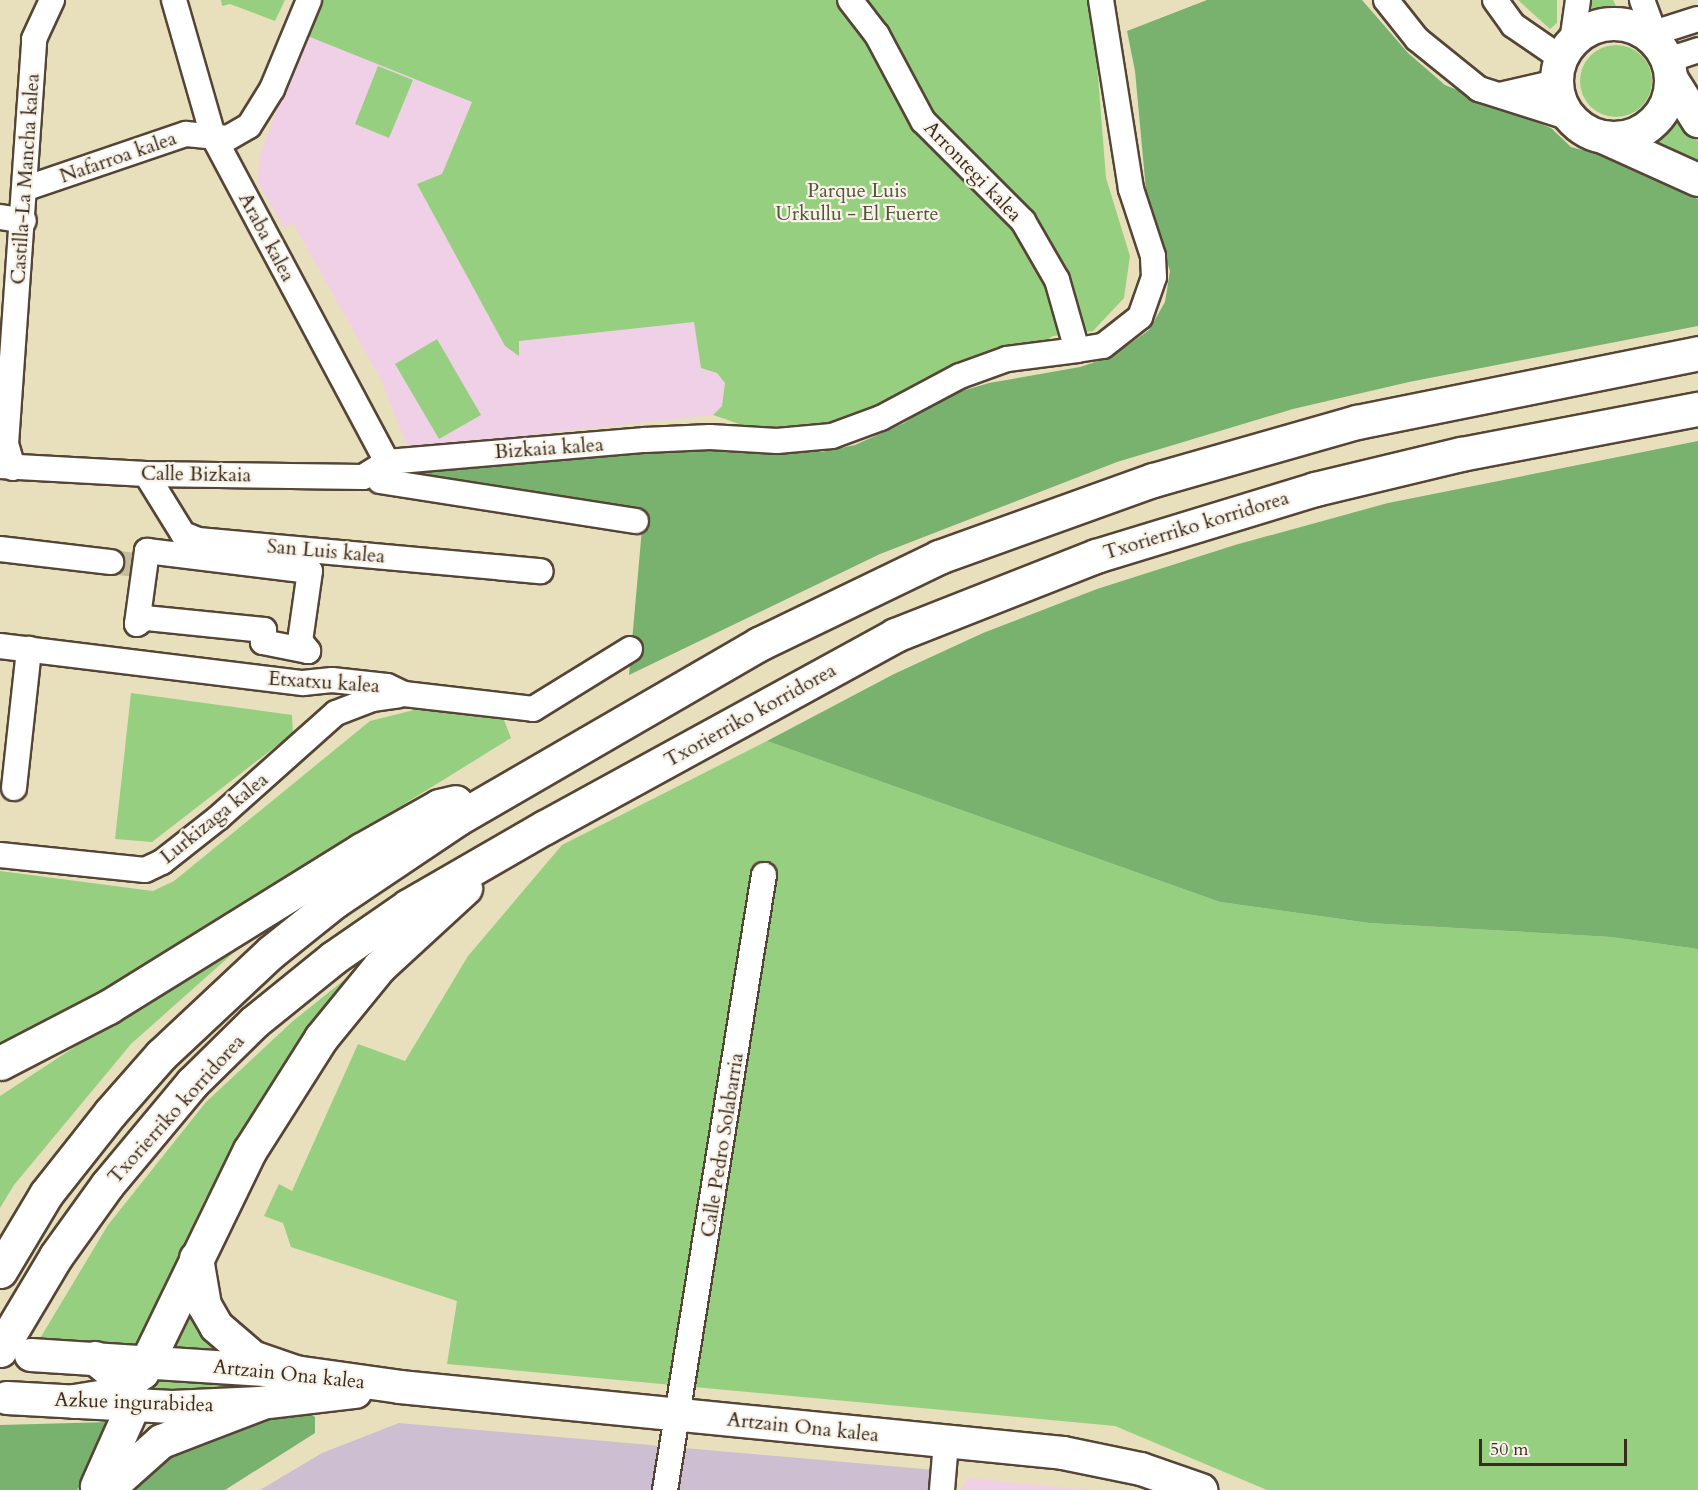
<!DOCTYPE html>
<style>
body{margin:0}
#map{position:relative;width:1698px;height:1490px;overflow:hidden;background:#e8e0bc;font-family:Cardo,serif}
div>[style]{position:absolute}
.built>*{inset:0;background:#efd0e6}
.industrial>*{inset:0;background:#cdbed2}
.green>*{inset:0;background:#97cf81}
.round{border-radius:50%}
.forest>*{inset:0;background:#79b26f}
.minor-tunnel>*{height:24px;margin-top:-12px;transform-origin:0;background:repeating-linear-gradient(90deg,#c5bc9c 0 24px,transparent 0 36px)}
.roads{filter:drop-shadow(2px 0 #554536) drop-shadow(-2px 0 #554536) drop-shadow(0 2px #554536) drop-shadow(0 -2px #554536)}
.minor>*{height:24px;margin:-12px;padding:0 12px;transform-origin:12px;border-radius:12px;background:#fff}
.major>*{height:32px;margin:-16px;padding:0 16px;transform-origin:16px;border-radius:16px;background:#fff}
.major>.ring{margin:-16px;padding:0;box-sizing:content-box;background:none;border:32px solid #fff;border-radius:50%}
.highway>*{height:33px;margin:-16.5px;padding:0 16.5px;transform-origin:16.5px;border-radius:16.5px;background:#fff}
span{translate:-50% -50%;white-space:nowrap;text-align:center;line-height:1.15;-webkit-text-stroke:4.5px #f7f3e8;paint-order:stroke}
.street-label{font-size:20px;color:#3b2a1e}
.park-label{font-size:20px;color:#525337}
.scale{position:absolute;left:1479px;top:1439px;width:148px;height:27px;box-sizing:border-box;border:3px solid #3b2a1e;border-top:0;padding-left:8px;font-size:18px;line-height:21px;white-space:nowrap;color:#3b2a1e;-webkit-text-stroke:4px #f7f3e8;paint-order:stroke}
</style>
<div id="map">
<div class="built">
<i style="clip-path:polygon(305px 35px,472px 102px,442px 174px,417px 185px,519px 355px,518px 341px,694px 322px,701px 368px,717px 373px,725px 383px,722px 406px,713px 415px,408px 448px,382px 382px,293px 223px,284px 228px,258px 183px,259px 157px)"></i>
<i style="clip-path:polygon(969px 1478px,1069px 1488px,1092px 1490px,960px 1490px)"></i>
</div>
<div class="industrial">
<i style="clip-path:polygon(399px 1423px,936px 1470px,934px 1490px,260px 1490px,322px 1453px)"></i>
</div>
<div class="green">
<i style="clip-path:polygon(221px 0,285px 0,275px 21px,230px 4px,222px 6px)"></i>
<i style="clip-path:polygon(319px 0,1092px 0,1106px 178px,1130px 256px,1124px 298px,1093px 331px,1053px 336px,1006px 366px,822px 427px,751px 428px,713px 415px,722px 406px,725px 383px,717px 373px,701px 368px,694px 322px,519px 341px,519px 356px,505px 346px,417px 184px,442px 174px,472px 102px,305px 35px)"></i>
<i style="clip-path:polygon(1518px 0,1557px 0,1557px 23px,1550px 29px)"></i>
<i style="clip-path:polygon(1590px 0,1613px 0,1616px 6px,1592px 9px)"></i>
<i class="round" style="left:1580px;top:45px;width:72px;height:72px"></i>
<i style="clip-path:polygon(378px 66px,413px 80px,389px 138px,355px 124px)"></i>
<i style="clip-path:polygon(1679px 121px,1698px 141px,1698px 164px,1654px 140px)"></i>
<i style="clip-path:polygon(437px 339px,481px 415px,439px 439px,395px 364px)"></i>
<i style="clip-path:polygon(131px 693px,292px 715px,293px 733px,152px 842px,115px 839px)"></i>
<i style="clip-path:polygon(422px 708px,504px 720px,511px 738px,39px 1030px,0 1047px,0 871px,153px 891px,174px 881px,370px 721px)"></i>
<i style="clip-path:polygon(767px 741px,1220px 902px,1369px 923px,1611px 937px,1698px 949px,1698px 1490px,1267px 1490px,1115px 1426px,447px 1364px,457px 1301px,291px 1247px,283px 1223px,264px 1216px,279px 1184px,292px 1191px,358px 1044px,405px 1061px,468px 956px,562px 845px)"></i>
<i style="clip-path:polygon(277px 914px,131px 1044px,14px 1185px,0 1208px,0 1096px)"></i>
<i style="clip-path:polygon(394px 940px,259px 1108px,204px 1201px,145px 1336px,134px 1348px,124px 1348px,99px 1343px,39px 1340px,108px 1225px,206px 1102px,293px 1021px)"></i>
<i style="clip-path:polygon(195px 1302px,232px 1355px,171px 1352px)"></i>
<i style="clip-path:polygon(158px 1375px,306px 1384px,150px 1398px)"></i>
</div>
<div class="forest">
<i style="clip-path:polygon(1207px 0,1362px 0,1408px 53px,1445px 85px,1551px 128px,1571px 147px,1616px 159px,1698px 199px,1698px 326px,1409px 382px,1293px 409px,1117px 462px,880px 554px,629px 675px,643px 517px,406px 474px,633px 449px,821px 452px,855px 445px,904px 423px,945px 396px,989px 383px,1080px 367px,1113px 356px,1149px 330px,1165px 302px,1170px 271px,1147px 201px,1135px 71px,1127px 31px)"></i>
<i style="clip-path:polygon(1698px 441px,1698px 949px,1611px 937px,1369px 923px,1220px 902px,767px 741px,894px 674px,983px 633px,1097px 589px,1235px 545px,1388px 503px)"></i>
<i style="clip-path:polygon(299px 1407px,315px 1417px,315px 1433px,225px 1490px,123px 1490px,163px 1450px)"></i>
<i style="clip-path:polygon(109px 1422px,91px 1467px,77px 1490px,0 1490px,0 1425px)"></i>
</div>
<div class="minor-tunnel">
<i style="left:111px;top:562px;width:34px;rotate:7deg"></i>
</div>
<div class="roads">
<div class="minor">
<i style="left:174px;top:0;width:141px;rotate:74deg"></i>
<i style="left:213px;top:136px;width:370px;rotate:61.9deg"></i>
<i style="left:1386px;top:0;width:50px;rotate:51.5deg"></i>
<i style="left:1417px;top:39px;width:80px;rotate:38.9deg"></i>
<i style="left:1479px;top:89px;width:96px;rotate:17.7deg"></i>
<i style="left:1495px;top:0;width:31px;rotate:54deg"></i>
<i style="left:1513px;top:25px;width:58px;rotate:34.5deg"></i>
<i style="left:1642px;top:0;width:46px;rotate:69.6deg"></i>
<i style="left:1654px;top:33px;width:46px;rotate:-17.7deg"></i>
<i style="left:1572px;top:42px;width:42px;rotate:-81.9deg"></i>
<i style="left:1668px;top:60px;width:32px;rotate:-18deg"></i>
<i style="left:1500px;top:95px;width:57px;rotate:-13.1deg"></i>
<i style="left:24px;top:189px;width:171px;rotate:-18.8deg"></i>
<i style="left:186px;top:134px;width:42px;rotate:5.4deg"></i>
<i style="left:228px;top:138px;width:24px;rotate:-30deg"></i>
<i style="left:249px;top:126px;width:44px;rotate:-58.1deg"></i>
<i style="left:272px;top:89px;width:96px;rotate:-67.4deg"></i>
<i style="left:0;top:217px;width:24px;rotate:9deg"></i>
<i style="left:1077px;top:350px;width:26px;rotate:-9deg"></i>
<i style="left:1103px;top:346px;width:47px;rotate:-38.1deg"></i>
<i style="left:1140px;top:317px;width:42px;rotate:-70.7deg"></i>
<i style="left:1154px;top:277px;width:21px;rotate:-93deg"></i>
<i style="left:1153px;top:256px;width:71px;rotate:-108.2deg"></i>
<i style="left:1131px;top:189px;width:191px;rotate:-99deg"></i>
<i style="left:387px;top:462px;width:259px;rotate:-4.9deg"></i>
<i style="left:645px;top:440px;width:65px;rotate:-2.6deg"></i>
<i style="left:710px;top:437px;width:67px;rotate:3.4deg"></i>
<i style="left:777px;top:441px;width:55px;rotate:-5.2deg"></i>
<i style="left:832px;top:436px;width:52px;rotate:-20.2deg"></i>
<i style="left:881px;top:418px;width:89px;rotate:-28deg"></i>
<i style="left:960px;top:376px;width:50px;rotate:-19.9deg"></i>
<i style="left:1007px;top:359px;width:71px;rotate:-7.3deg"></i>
<i style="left:1077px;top:350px;width:73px;rotate:-105.9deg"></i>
<i style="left:1057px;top:280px;width:68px;rotate:-120deg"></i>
<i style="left:1023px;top:221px;width:141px;rotate:-135deg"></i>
<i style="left:923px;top:121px;width:98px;rotate:-118.1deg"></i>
<i style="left:877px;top:35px;width:44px;rotate:-127.6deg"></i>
<i style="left:0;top:466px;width:146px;rotate:3.1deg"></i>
<i style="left:146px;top:474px;width:217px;rotate:0.8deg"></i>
<i style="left:363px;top:477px;width:28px;rotate:-32deg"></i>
<i style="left:13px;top:468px;width:25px;rotate:-106deg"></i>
<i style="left:6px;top:444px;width:406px;rotate:-86deg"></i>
<i style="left:34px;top:39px;width:43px;rotate:-65.2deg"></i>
<i style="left:146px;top:474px;width:70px;rotate:58.3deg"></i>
<i style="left:183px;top:534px;width:16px;rotate:22deg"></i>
<i style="left:198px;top:540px;width:344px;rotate:5.2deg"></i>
<i style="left:380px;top:481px;width:259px;rotate:8.9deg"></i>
<i style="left:0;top:549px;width:112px;rotate:6.7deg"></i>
<i style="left:147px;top:551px;width:164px;rotate:7deg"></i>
<i style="left:310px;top:571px;width:71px;rotate:98.1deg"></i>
<i style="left:300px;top:641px;width:13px;rotate:51deg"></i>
<i style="left:308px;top:651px;width:46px;rotate:-168.7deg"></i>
<i style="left:263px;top:642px;width:12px;rotate:-85deg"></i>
<i style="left:264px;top:630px;width:120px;rotate:-174.2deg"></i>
<i style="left:145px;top:618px;width:10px;rotate:143deg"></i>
<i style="left:137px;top:624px;width:74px;rotate:-82.2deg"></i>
<i style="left:0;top:646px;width:305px;rotate:7deg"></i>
<i style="left:303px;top:683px;width:29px;rotate:-6deg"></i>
<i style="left:332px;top:680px;width:55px;rotate:6.2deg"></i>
<i style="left:387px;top:686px;width:19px;rotate:25deg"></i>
<i style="left:404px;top:694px;width:130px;rotate:6.6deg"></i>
<i style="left:533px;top:709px;width:114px;rotate:-31.7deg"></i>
<i style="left:14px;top:788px;width:140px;rotate:-83.8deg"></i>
<i style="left:0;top:855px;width:146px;rotate:5.9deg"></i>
<i style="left:145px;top:870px;width:19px;rotate:-25deg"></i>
<i style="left:162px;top:862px;width:71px;rotate:-38.2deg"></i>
<i style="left:218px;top:818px;width:158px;rotate:-41.7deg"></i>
<i style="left:336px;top:713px;width:39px;rotate:-21deg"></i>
<i style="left:372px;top:699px;width:27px;rotate:-8deg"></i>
<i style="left:665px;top:1490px;width:623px;rotate:-80.86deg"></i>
<i style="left:942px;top:1490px;width:48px;rotate:-85.2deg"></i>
</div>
<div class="major">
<i class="ring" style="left:1557px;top:24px;width:82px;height:82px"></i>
<i style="left:1671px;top:78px;width:51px;rotate:57.9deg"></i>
<i style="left:1605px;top:138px;width:102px;rotate:24.3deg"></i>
<i style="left:31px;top:1355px;width:265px;rotate:3.7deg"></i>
<i style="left:295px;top:1372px;width:106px;rotate:8.1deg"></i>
<i style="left:400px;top:1387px;width:666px;rotate:5.68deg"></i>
<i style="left:1063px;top:1453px;width:80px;rotate:11.6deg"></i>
<i style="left:1141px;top:1469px;width:64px;rotate:19.3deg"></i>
<i style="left:7px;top:1398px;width:165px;rotate:3.1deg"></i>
<i style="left:172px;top:1407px;width:88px;rotate:-2.6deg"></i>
<i style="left:260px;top:1403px;width:96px;rotate:-6.6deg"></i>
</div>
<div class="highway">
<i style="left:0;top:1063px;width:122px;rotate:-27.4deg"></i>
<i style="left:108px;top:1007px;width:298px;rotate:-31.8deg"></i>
<i style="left:361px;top:850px;width:90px;rotate:-29.4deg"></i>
<i style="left:439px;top:806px;width:17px;rotate:-13deg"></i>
<i style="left:196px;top:1258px;width:48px;rotate:80.3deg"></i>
<i style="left:204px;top:1305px;width:24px;rotate:60deg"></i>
<i style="left:216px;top:1326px;width:48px;rotate:40.7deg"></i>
<i style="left:252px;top:1357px;width:46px;rotate:19.2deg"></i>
<i style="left:0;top:1271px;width:90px;rotate:-59.1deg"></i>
<i style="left:46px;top:1194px;width:103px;rotate:-51.7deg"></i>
<i style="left:110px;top:1113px;width:77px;rotate:-48.7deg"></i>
<i style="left:161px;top:1055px;width:151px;rotate:-43.1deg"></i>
<i style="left:271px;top:952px;width:82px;rotate:-38.6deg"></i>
<i style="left:335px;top:901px;width:147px;rotate:-33.9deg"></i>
<i style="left:457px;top:819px;width:349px;rotate:-30.1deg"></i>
<i style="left:759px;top:644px;width:200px;rotate:-25.8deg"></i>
<i style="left:939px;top:557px;width:227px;rotate:-19.8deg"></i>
<i style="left:1153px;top:480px;width:212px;rotate:-15.9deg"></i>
<i style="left:1357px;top:422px;width:348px;rotate:-11.4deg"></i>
<i style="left:0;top:1350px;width:109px;rotate:-59.2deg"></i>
<i style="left:56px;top:1256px;width:87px;rotate:-54.3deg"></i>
<i style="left:107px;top:1185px;width:133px;rotate:-50.2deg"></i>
<i style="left:192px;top:1083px;width:87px;rotate:-44.5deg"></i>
<i style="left:254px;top:1022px;width:102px;rotate:-39deg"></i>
<i style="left:333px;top:958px;width:91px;rotate:-34.7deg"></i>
<i style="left:408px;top:906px;width:158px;rotate:-30deg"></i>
<i style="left:545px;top:827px;width:399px;rotate:-28.7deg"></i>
<i style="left:895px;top:635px;width:216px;rotate:-21.5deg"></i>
<i style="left:1096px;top:556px;width:229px;rotate:-17deg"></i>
<i style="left:1315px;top:489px;width:150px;rotate:-13.5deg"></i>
<i style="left:1461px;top:454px;width:241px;rotate:-10.8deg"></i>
<i style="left:95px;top:1358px;width:41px;rotate:39.1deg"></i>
<i style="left:127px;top:1384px;width:22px;rotate:74deg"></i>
<i style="left:133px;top:1405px;width:89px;rotate:114deg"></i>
<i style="left:74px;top:1401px;width:36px;rotate:-9deg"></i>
<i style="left:110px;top:1395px;width:39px;rotate:-36deg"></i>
<i style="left:142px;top:1372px;width:247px;rotate:-64.1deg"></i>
<i style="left:250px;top:1150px;width:133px;rotate:-57.6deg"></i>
<i style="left:321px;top:1038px;width:92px;rotate:-50.8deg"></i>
<i style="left:379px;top:967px;width:117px;rotate:-42.6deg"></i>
<i style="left:106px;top:1490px;width:74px;rotate:-41.7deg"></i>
<i style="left:161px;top:1441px;width:106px;rotate:-21deg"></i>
</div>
</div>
<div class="street-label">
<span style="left:118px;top:157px;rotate:-19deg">Nafarroa kalea</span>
<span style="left:973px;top:171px;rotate:46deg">Arrontegi kalea</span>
<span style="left:25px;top:179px;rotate:-86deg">Castilla-La Mancha kalea</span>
<span style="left:267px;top:237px;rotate:62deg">Araba kalea</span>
<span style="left:549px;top:448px;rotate:-4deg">Bizkaia kalea</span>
<span style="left:196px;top:474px;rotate:1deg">Calle Bizkaia</span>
<span style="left:1196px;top:525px;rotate:-17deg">Txorierriko korridorea</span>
<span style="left:326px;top:551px;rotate:5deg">San Luis kalea</span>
<span style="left:324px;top:682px;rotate:4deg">Etxatxu kalea</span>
<span style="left:750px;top:715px;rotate:-29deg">Txorierriko korridorea</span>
<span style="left:214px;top:818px;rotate:-39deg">Lurkizaga kalea</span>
<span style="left:176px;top:1109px;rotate:-48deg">Txorierriko korridorea</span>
<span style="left:722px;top:1145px;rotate:-81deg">Calle Pedro Solabarria</span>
<span style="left:289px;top:1374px;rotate:6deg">Artzain Ona kalea</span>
<span style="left:134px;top:1402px;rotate:2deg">Azkue ingurabidea</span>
<span style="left:803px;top:1427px;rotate:6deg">Artzain Ona kalea</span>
</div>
<div class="park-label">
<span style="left:857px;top:202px">Parque Luis<br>Urkullu - El Fuerte</span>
</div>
<div class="scale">50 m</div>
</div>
